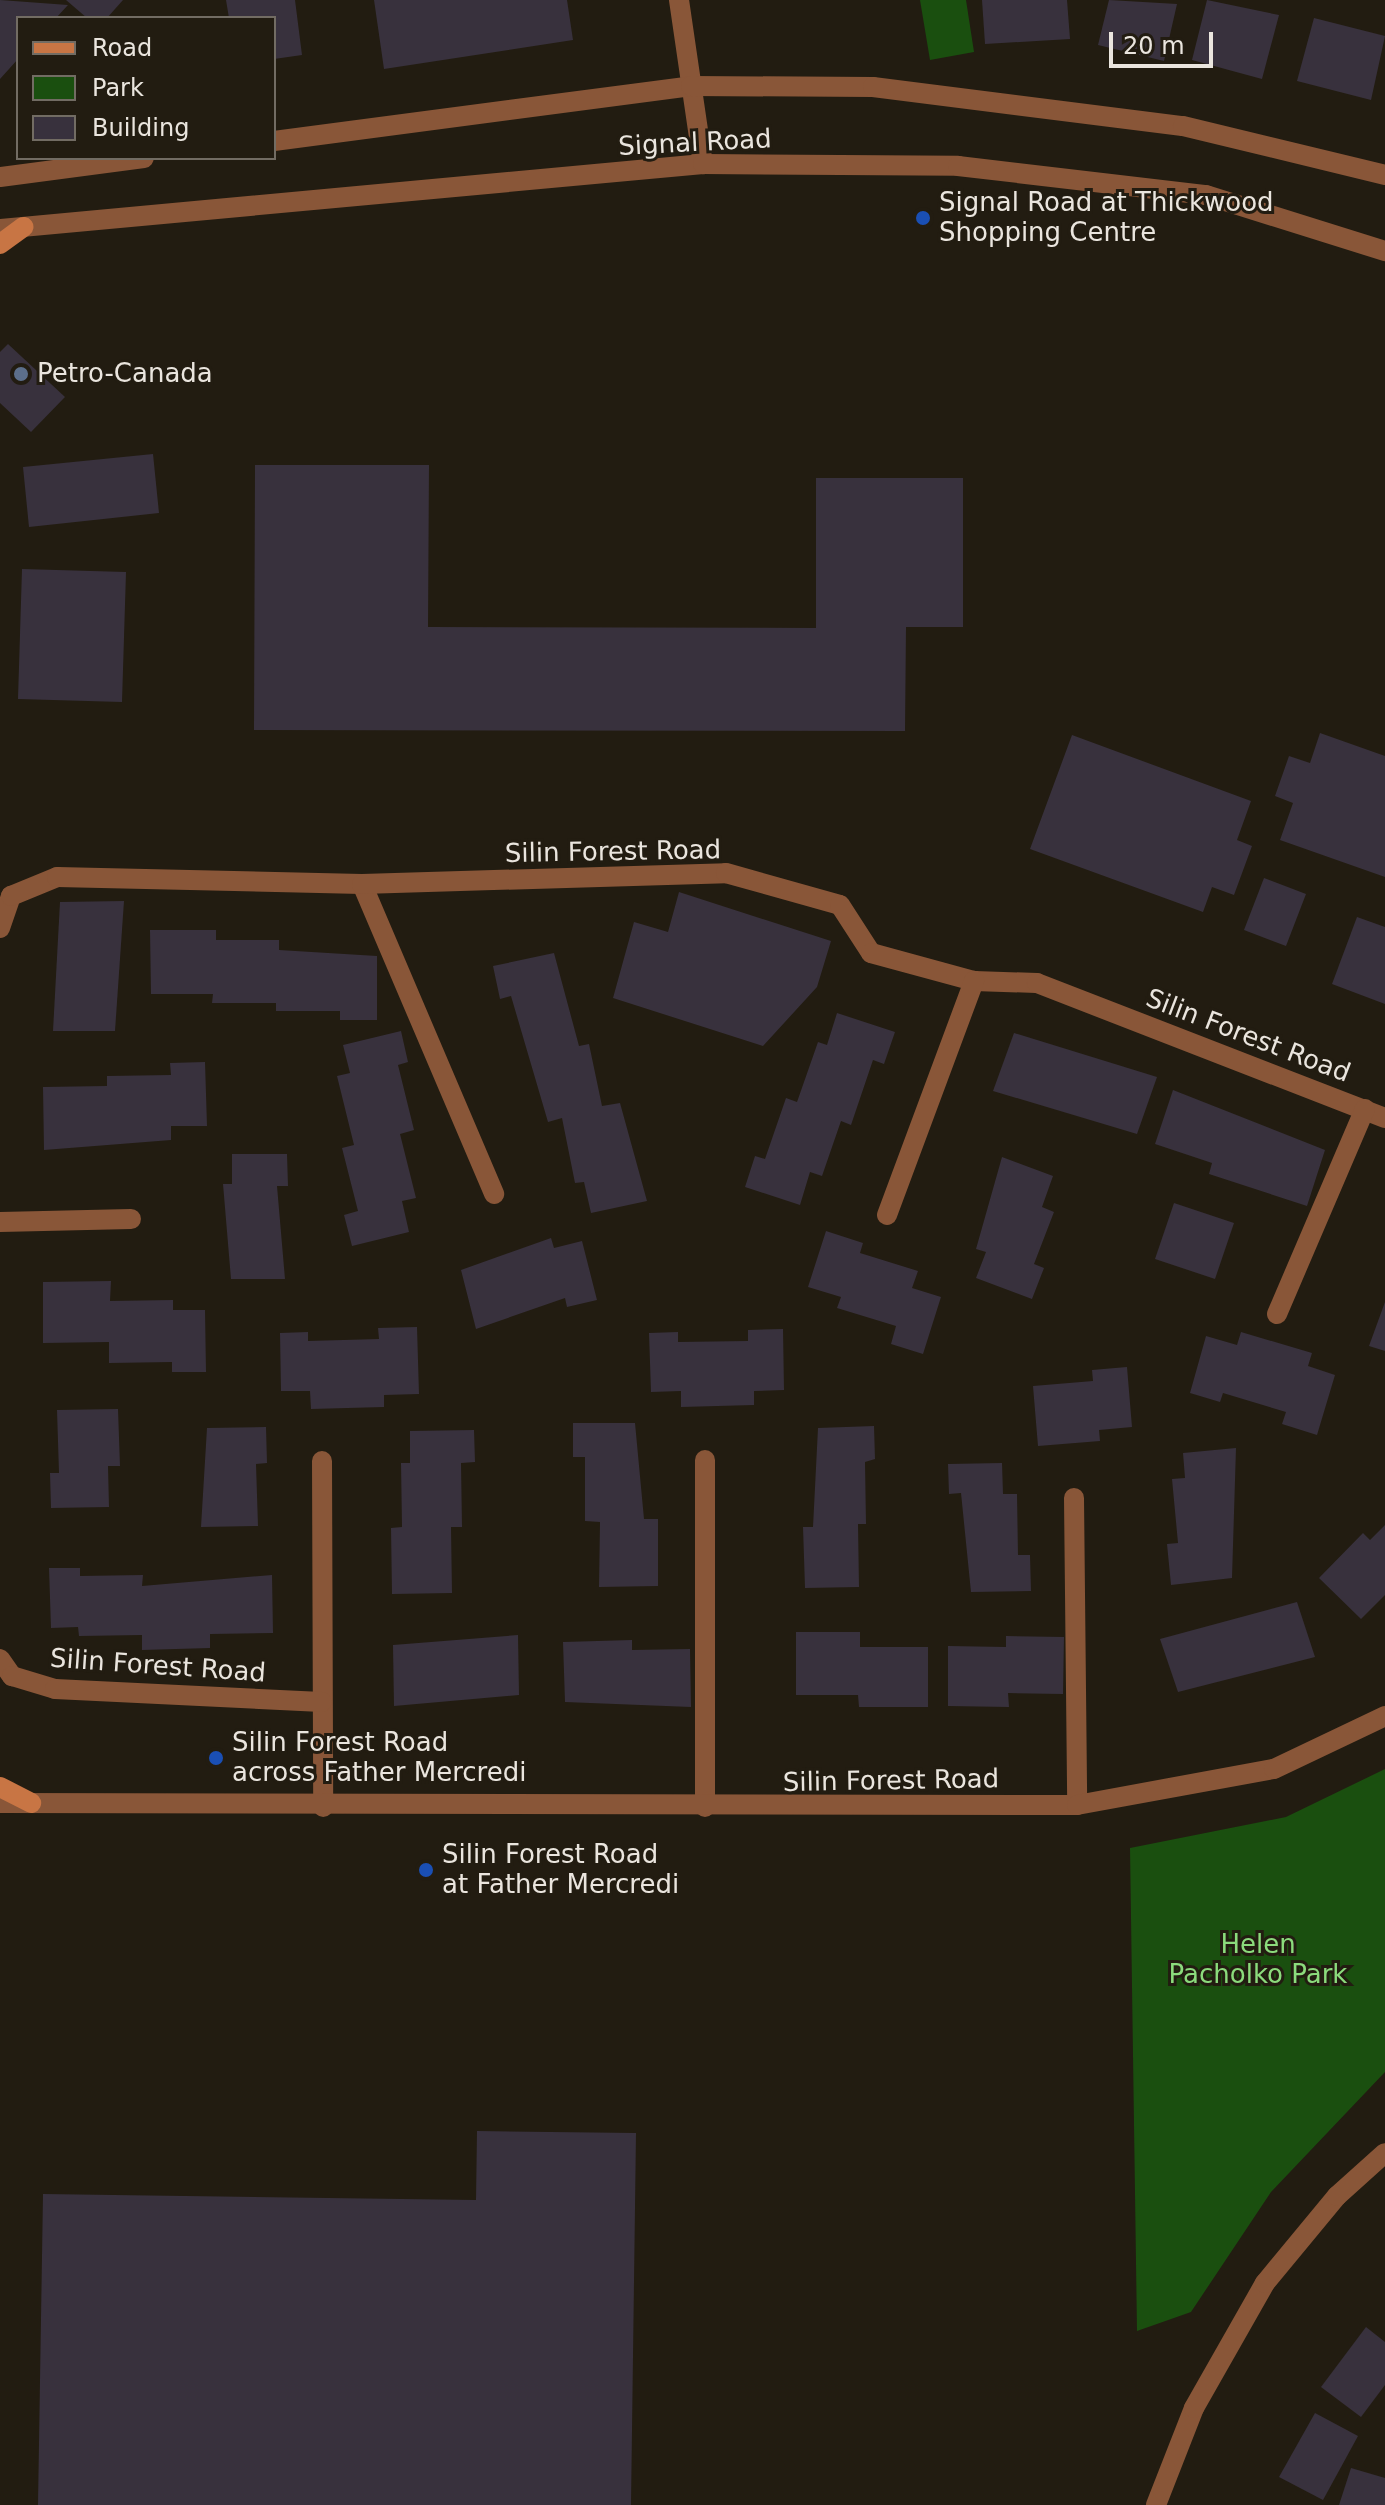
<!DOCTYPE html>
<style>
body{margin:0}
#map{position:relative;width:1385px;height:2505px;overflow:hidden;background:#221c11;font-family:"DejaVu Sans",sans-serif}
div>[style]{position:absolute}
.green>*{inset:0;background:#1a4f0f}
.building>*{inset:0;background:#38313d}
.minor>*{height:20px;margin:-10px;padding:0 10px;transform-origin:10px;border-radius:10px;background:#895638}
.tertiary>*{height:20px;margin:-10px;padding:0 10px;transform-origin:10px;border-radius:10px;background:#895638}
.secondary>*{height:20px;margin:-10px;padding:0 10px;transform-origin:10px;border-radius:10px;background:#c87544}
.dots>*{width:22px;height:22px;translate:-50% -50%;box-sizing:border-box;border:4px solid #221c11;border-radius:50%}
span{translate:-50% -50%;white-space:nowrap;text-align:center;line-height:1.15;-webkit-text-stroke:6px #221c11;paint-order:stroke}
.street-label{font-size:26px;color:#eae5de}
.poi-label{font-size:26px;color:#eae5de}
.left{translate:0 -50%;text-align:left}
.park-label{font-size:26px;color:#8bdb7c}
.legend{position:absolute;left:16px;top:16px;width:260px;height:144px;box-sizing:border-box;background:#221c11;border:2px solid #726c63;margin:0;padding:10px 14px;list-style:none;font-size:24px;color:#eae5de}
.legend li{display:flex;align-items:center;gap:16px;height:40px}
.legend b{width:40px;border:2px solid #726c63}
.scale{position:absolute;left:1109px;top:32px;width:104px;height:36px;box-sizing:border-box;border:4px solid #eae5de;border-top:0;padding-left:10px;font-size:24px;line-height:28px;white-space:nowrap;color:#eae5de;-webkit-text-stroke:6px #221c11;paint-order:stroke}
</style>
<div id="map">
<div class="green">
<i style="clip-path:polygon(920px 0,966px 0,974px 52px,930px 60px)"></i>
<i style="clip-path:polygon(1385px 1769px,1385px 2072px,1271px 2192px,1191px 2312px,1137px 2331px,1130px 1848px,1286px 1817px)"></i>
</div>
<div class="building">
<i style="clip-path:polygon(0 0,68px 5px,56px 18px,18px 18px,18px 59px,0 79px)"></i>
<i style="clip-path:polygon(66px 0,123px 0,107px 18px,87px 18px)"></i>
<i style="clip-path:polygon(226px 0,295px 0,302px 55px,274px 59px,274px 18px,229px 18px)"></i>
<i style="clip-path:polygon(374px 0,567px 0,573px 40px,384px 69px)"></i>
<i style="clip-path:polygon(982px 0,1067px 0,1070px 39px,985px 44px)"></i>
<i style="clip-path:polygon(1109px 0,1177px 4px,1164px 61px,1098px 45px)"></i>
<i style="clip-path:polygon(1207px 0,1279px 15px,1262px 79px,1192px 60px)"></i>
<i style="clip-path:polygon(1314px 18px,1385px 36px,1371px 100px,1297px 81px)"></i>
<i style="clip-path:polygon(8px 344px,65px 397px,31px 432px,0 403px,0 352px)"></i>
<i style="clip-path:polygon(153px 454px,159px 513px,29px 527px,23px 467px)"></i>
<i style="clip-path:polygon(255px 465px,429px 465px,428px 627px,816px 628px,816px 478px,963px 478px,963px 627px,906px 627px,905px 731px,254px 730px)"></i>
<i style="clip-path:polygon(22px 569px,126px 572px,122px 702px,18px 699px)"></i>
<i style="clip-path:polygon(1320px 733px,1385px 756px,1385px 877px,1280px 840px,1293px 803px,1275px 796px,1289px 756px,1310px 763px)"></i>
<i style="clip-path:polygon(1072px 735px,1251px 801px,1237px 840px,1252px 846px,1234px 895px,1212px 887px,1203px 912px,1030px 849px)"></i>
<i style="clip-path:polygon(1264px 878px,1306px 894px,1286px 946px,1244px 930px)"></i>
<i style="clip-path:polygon(679px 892px,831px 941px,817px 987px,763px 1046px,613px 998px,634px 922px,668px 932px)"></i>
<i style="clip-path:polygon(124px 901px,115px 1031px,53px 1031px,60px 902px)"></i>
<i style="clip-path:polygon(1357px 917px,1385px 927px,1385px 1004px,1332px 984px)"></i>
<i style="clip-path:polygon(150px 930px,216px 930px,216px 940px,279px 940px,279px 950px,377px 956px,377px 1020px,340px 1020px,340px 1011px,276px 1011px,276px 1003px,212px 1003px,213px 994px,151px 994px)"></i>
<i style="clip-path:polygon(554px 953px,579px 1046px,589px 1044px,602px 1106px,620px 1103px,647px 1201px,591px 1213px,584px 1182px,575px 1183px,562px 1118px,548px 1122px,511px 996px,500px 999px,493px 966px)"></i>
<i style="clip-path:polygon(837px 1013px,895px 1032px,884px 1064px,873px 1060px,851px 1125px,841px 1121px,822px 1176px,810px 1172px,800px 1205px,745px 1187px,755px 1156px,765px 1159px,786px 1098px,797px 1102px,818px 1042px,827px 1045px)"></i>
<i style="clip-path:polygon(401px 1031px,408px 1062px,398px 1065px,414px 1130px,400px 1134px,416px 1198px,402px 1201px,409px 1232px,352px 1246px,344px 1215px,358px 1211px,342px 1148px,354px 1145px,337px 1076px,350px 1073px,343px 1045px)"></i>
<i style="clip-path:polygon(1014px 1033px,1157px 1077px,1137px 1134px,993px 1091px)"></i>
<i style="clip-path:polygon(205px 1062px,207px 1126px,171px 1126px,171px 1140px,44px 1150px,43px 1087px,107px 1086px,107px 1076px,171px 1075px,170px 1063px)"></i>
<i style="clip-path:polygon(1173px 1090px,1325px 1150px,1307px 1206px,1209px 1174px,1212px 1163px,1155px 1144px)"></i>
<i style="clip-path:polygon(232px 1154px,287px 1154px,288px 1186px,277px 1186px,285px 1279px,231px 1279px,223px 1184px,232px 1184px)"></i>
<i style="clip-path:polygon(1002px 1157px,1053px 1176px,1042px 1207px,1054px 1212px,1034px 1264px,1044px 1268px,1032px 1299px,976px 1278px,986px 1252px,976px 1249px)"></i>
<i style="clip-path:polygon(1174px 1203px,1234px 1223px,1215px 1279px,1155px 1259px)"></i>
<i style="clip-path:polygon(826px 1231px,863px 1243px,860px 1253px,918px 1271px,912px 1288px,941px 1297px,923px 1354px,891px 1344px,896px 1326px,837px 1308px,841px 1297px,808px 1287px)"></i>
<i style="clip-path:polygon(551px 1238px,554px 1248px,582px 1241px,597px 1300px,567px 1307px,565px 1298px,476px 1329px,461px 1270px)"></i>
<i style="clip-path:polygon(111px 1281px,110px 1301px,173px 1300px,173px 1310px,205px 1310px,206px 1372px,172px 1372px,172px 1362px,109px 1363px,109px 1342px,43px 1343px,43px 1282px)"></i>
<i style="clip-path:polygon(1385px 1302px,1385px 1351px,1369px 1346px)"></i>
<i style="clip-path:polygon(417px 1327px,419px 1394px,384px 1395px,384px 1407px,311px 1409px,310px 1391px,281px 1391px,280px 1333px,308px 1332px,308px 1341px,379px 1339px,378px 1328px)"></i>
<i style="clip-path:polygon(783px 1329px,784px 1390px,754px 1391px,754px 1405px,681px 1407px,681px 1391px,651px 1392px,649px 1333px,678px 1332px,678px 1342px,748px 1341px,748px 1330px)"></i>
<i style="clip-path:polygon(1241px 1332px,1312px 1353px,1308px 1366px,1335px 1375px,1317px 1435px,1282px 1424px,1286px 1412px,1223px 1393px,1220px 1402px,1190px 1393px,1206px 1336px,1237px 1345px)"></i>
<i style="clip-path:polygon(1127px 1367px,1132px 1427px,1099px 1430px,1100px 1441px,1038px 1446px,1033px 1386px,1093px 1381px,1092px 1370px)"></i>
<i style="clip-path:polygon(118px 1409px,120px 1466px,108px 1466px,109px 1507px,51px 1508px,50px 1473px,59px 1473px,57px 1410px)"></i>
<i style="clip-path:polygon(573px 1423px,635px 1423px,644px 1519px,658px 1519px,658px 1586px,599px 1587px,600px 1522px,585px 1521px,585px 1457px,573px 1457px)"></i>
<i style="clip-path:polygon(874px 1426px,875px 1459px,865px 1462px,866px 1524px,858px 1524px,859px 1587px,805px 1588px,803px 1527px,813px 1527px,818px 1428px)"></i>
<i style="clip-path:polygon(266px 1427px,267px 1463px,256px 1464px,258px 1526px,201px 1527px,207px 1428px)"></i>
<i style="clip-path:polygon(474px 1430px,475px 1462px,461px 1463px,462px 1527px,451px 1527px,452px 1593px,392px 1594px,391px 1528px,402px 1527px,401px 1463px,410px 1463px,410px 1431px)"></i>
<i style="clip-path:polygon(1236px 1448px,1232px 1578px,1171px 1585px,1167px 1544px,1178px 1543px,1172px 1479px,1185px 1478px,1183px 1453px)"></i>
<i style="clip-path:polygon(1002px 1463px,1003px 1494px,1017px 1494px,1018px 1555px,1030px 1555px,1031px 1591px,971px 1592px,961px 1493px,949px 1494px,948px 1464px)"></i>
<i style="clip-path:polygon(1385px 1525px,1385px 1595px,1361px 1619px,1319px 1578px,1363px 1533px,1370px 1540px)"></i>
<i style="clip-path:polygon(49px 1568px,80px 1568px,80px 1576px,143px 1575px,142px 1586px,272px 1575px,273px 1633px,210px 1634px,210px 1648px,142px 1650px,142px 1635px,79px 1636px,78px 1627px,51px 1628px)"></i>
<i style="clip-path:polygon(1297px 1602px,1315px 1657px,1178px 1692px,1160px 1639px)"></i>
<i style="clip-path:polygon(796px 1632px,860px 1632px,860px 1647px,928px 1647px,928px 1707px,859px 1707px,858px 1695px,796px 1695px)"></i>
<i style="clip-path:polygon(518px 1635px,519px 1695px,394px 1706px,393px 1645px)"></i>
<i style="clip-path:polygon(1006px 1636px,1064px 1637px,1063px 1694px,1008px 1693px,1009px 1707px,948px 1706px,948px 1646px,1006px 1647px)"></i>
<i style="clip-path:polygon(632px 1640px,632px 1650px,690px 1649px,691px 1707px,565px 1702px,563px 1642px)"></i>
<i style="clip-path:polygon(477px 2131px,636px 2133px,631px 2505px,38px 2505px,43px 2194px,476px 2200px)"></i>
<i style="clip-path:polygon(1366px 2327px,1385px 2342px,1385px 2385px,1361px 2417px,1321px 2387px)"></i>
<i style="clip-path:polygon(1315px 2413px,1358px 2436px,1323px 2500px,1279px 2477px)"></i>
<i style="clip-path:polygon(1351px 2468px,1385px 2478px,1385px 2505px,1339px 2505px)"></i>
</div>
<div class="minor">
<i style="left:679px;top:0;width:166px;rotate:81.7deg"></i>
<i style="left:362px;top:884px;width:337px;rotate:66.9deg"></i>
<i style="left:0;top:928px;width:34px;rotate:-71deg"></i>
<i style="left:11px;top:896px;width:50px;rotate:-22.4deg"></i>
<i style="left:57px;top:877px;width:305px;rotate:1.3deg"></i>
<i style="left:362px;top:884px;width:364px;rotate:-1.7deg"></i>
<i style="left:726px;top:873px;width:118px;rotate:15.7deg"></i>
<i style="left:840px;top:905px;width:57px;rotate:57.1deg"></i>
<i style="left:871px;top:953px;width:107px;rotate:15.2deg"></i>
<i style="left:974px;top:981px;width:63px;rotate:1.8deg"></i>
<i style="left:1037px;top:983px;width:373px;rotate:21.2deg"></i>
<i style="left:887px;top:1215px;width:250px;rotate:-69.6deg"></i>
<i style="left:0;top:1222px;width:131px;rotate:-1.3deg"></i>
<i style="left:1277px;top:1314px;width:223px;rotate:-66.8deg"></i>
<i style="left:705px;top:1460px;width:347px;rotate:90deg"></i>
<i style="left:322px;top:1461px;width:346px;rotate:89.8deg"></i>
<i style="left:1074px;top:1498px;width:307px;rotate:89.4deg"></i>
<i style="left:0;top:1659px;width:21px;rotate:55deg"></i>
<i style="left:12px;top:1676px;width:45px;rotate:16.8deg"></i>
<i style="left:55px;top:1689px;width:267px;rotate:2.8deg"></i>
<i style="left:0;top:1803px;width:1077px;rotate:0.11deg"></i>
<i style="left:1077px;top:1805px;width:200px;rotate:-10.4deg"></i>
<i style="left:1274px;top:1769px;width:123px;rotate:-25.5deg"></i>
<i style="left:1156px;top:2505px;width:104px;rotate:-68.6deg"></i>
<i style="left:1194px;top:2408px;width:144px;rotate:-60.4deg"></i>
<i style="left:1265px;top:2283px;width:113px;rotate:-50.4deg"></i>
<i style="left:1337px;top:2196px;width:64px;rotate:-41.9deg"></i>
</div>
<div class="tertiary">
<i style="left:274px;top:141px;width:421px;rotate:-7.5deg"></i>
<i style="left:691px;top:86px;width:182px;rotate:0.3deg"></i>
<i style="left:873px;top:87px;width:312px;rotate:7.2deg"></i>
<i style="left:1183px;top:126px;width:208px;rotate:13.6deg"></i>
<i style="left:0;top:177px;width:145px;rotate:-7.5deg"></i>
<i style="left:0;top:229px;width:706px;rotate:-5.28deg"></i>
<i style="left:703px;top:164px;width:255px;rotate:0.4deg"></i>
<i style="left:958px;top:166px;width:250px;rotate:6.7deg"></i>
<i style="left:1206px;top:195px;width:188px;rotate:17.4deg"></i>
</div>
<div class="secondary">
<i style="left:0;top:244px;width:29px;rotate:-36deg"></i>
<i style="left:0;top:1787px;width:35px;rotate:27deg"></i>
</div>
<div class="dots">
<i style="left:923px;top:218px;background:#1a4fb4"></i>
<i style="left:21px;top:374px;background:#5c6f8a"></i>
<i style="left:216px;top:1758px;background:#1a4fb4"></i>
<i style="left:426px;top:1870px;background:#1a4fb4"></i>
</div>
<div class="street-label">
<span style="left:695px;top:143px;rotate:-3deg">Signal Road</span>
<span style="left:613px;top:852px;rotate:-1deg">Silin Forest Road</span>
<span style="left:1248px;top:1036px;rotate:21deg">Silin Forest Road</span>
<span style="left:158px;top:1666px;rotate:4deg">Silin Forest Road</span>
<span style="left:891px;top:1781px;rotate:-1deg">Silin Forest Road</span>
</div>
<div class="poi-label">
<span class="left" style="left:939px;top:218px">Signal Road at Thickwood<br>Shopping Centre</span>
<span class="left" style="left:37px;top:374px">Petro-Canada</span>
<span class="left" style="left:232px;top:1758px">Silin Forest Road<br>across Father Mercredi</span>
<span class="left" style="left:442px;top:1870px">Silin Forest Road<br>at Father Mercredi</span>
</div>
<div class="park-label">
<span style="left:1258px;top:1960px">Helen<br>Pacholko Park</span>
</div>
<ul class="legend">
<li><b style="height:10px;background:#c87544"></b>Road</li>
<li><b style="height:22px;background:#1a4f0f"></b>Park</li>
<li><b style="height:22px;background:#38313d"></b>Building</li>
</ul>
<div class="scale">20 m</div>
</div>
